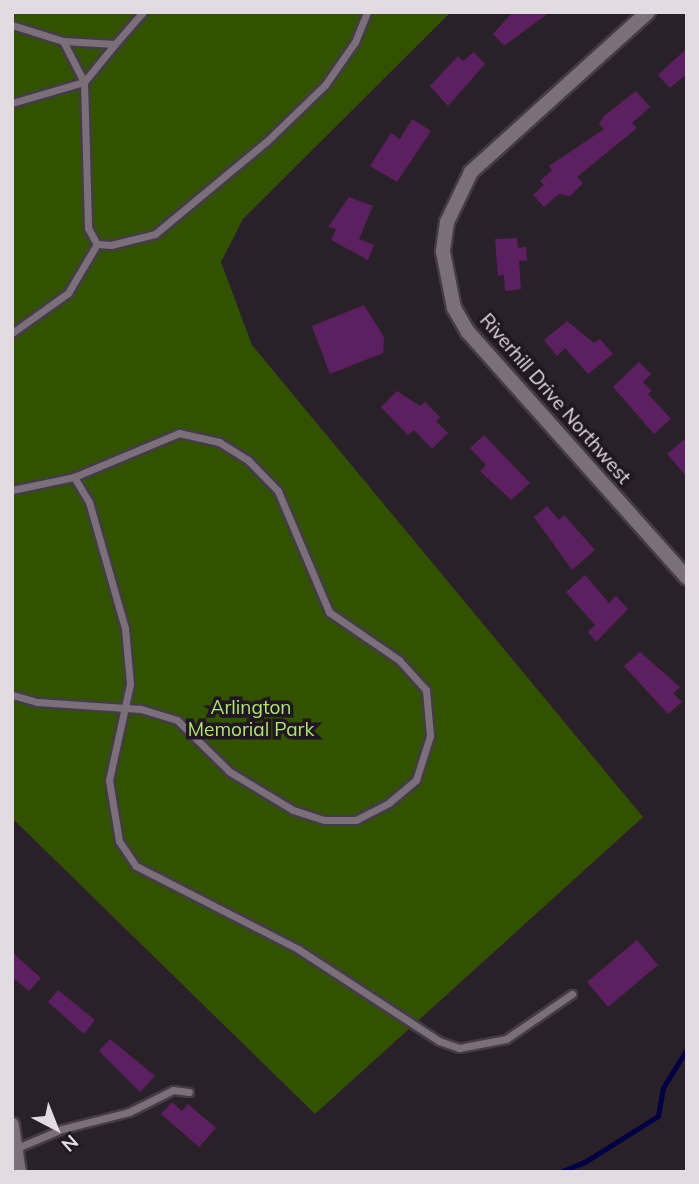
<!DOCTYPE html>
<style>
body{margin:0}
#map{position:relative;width:699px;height:1184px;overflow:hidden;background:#2a202a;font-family:Mulish,sans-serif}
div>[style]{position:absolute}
.green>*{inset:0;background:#325201}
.stream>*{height:4.5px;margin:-2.25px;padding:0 2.25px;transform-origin:2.25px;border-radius:2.25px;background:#000043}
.building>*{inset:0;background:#5c2060}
.roads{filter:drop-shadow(2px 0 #443c44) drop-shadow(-2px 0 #443c44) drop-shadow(0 2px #443c44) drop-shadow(0 -2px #443c44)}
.service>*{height:7px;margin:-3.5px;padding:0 3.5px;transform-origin:3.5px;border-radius:3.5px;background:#7b6f7b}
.minor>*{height:14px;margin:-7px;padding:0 7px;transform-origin:7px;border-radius:7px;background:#7b6f7b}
span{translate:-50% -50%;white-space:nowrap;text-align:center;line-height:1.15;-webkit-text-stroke:7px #201720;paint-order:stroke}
.street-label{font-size:19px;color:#e2dce2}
.park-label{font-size:19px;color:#aee575}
.frame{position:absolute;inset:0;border:14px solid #e2dce2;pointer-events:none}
.north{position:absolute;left:21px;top:1093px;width:70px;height:70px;-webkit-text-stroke:5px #201720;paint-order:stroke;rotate:138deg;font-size:19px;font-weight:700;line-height:28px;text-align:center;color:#e2dce2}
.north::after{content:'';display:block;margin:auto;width:24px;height:32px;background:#e2dce2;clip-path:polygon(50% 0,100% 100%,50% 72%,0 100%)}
</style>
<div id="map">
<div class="green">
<i style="clip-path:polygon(12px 12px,451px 12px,243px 219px,221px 262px,252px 345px,643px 817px,315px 1114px,12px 818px)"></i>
</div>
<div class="stream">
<i style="left:560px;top:1172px;width:27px;rotate:-22deg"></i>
<i style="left:585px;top:1162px;width:86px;rotate:-32.2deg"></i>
<i style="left:658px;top:1116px;width:28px;rotate:-80deg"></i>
<i style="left:663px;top:1088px;width:46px;rotate:-58.4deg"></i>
</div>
<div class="building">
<i style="clip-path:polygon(513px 12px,550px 12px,504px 46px,493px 34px)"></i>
<i style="clip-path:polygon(687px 48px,687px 74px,670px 88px,658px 75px)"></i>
<i style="clip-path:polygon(474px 52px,485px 64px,448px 106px,430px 86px,458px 56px,463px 61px)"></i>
<i style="clip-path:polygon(636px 91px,650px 107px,632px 123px,637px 128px,577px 177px,583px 183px,570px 196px,559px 194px,544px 207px,533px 195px,544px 185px,540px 181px,552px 170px,549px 166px,604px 129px,599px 124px,604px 116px)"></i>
<i style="clip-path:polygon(412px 119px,431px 131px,397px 182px,370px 166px,391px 133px,400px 139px)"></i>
<i style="clip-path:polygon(349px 197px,373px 206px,359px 239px,374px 245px,368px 260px,331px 240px,336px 229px,328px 227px)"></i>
<i style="clip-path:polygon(517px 238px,518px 248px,526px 247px,527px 261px,519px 261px,521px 289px,505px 291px,504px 275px,498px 276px,495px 239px)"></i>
<i style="clip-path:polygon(364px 305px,384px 337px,383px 353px,330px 374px,312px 326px)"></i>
<i style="clip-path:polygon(567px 321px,594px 343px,600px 339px,613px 354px,588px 374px,565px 348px,557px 356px,544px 340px)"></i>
<i style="clip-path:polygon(639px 362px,651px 374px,643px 382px,652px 391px,648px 394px,671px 419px,654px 434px,613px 387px)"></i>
<i style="clip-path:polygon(397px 391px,420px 406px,425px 402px,440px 417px,436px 421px,448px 433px,432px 449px,414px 430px,408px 435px,381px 407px)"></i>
<i style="clip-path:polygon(484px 435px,530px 483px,511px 500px,480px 471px,486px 465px,470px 448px)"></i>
<i style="clip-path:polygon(687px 437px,687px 477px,667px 454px)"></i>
<i style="clip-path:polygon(547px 506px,559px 520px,564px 515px,595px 550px,572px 570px,534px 517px)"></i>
<i style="clip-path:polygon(585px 575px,609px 603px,616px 596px,628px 609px,596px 642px,588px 632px,595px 625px,566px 592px)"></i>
<i style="clip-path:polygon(640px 652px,680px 687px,673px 693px,682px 702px,668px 714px,624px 666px)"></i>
<i style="clip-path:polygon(637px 940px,658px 965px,608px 1007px,587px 982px)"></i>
<i style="clip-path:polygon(12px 952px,41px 978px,29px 991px,12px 977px)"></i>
<i style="clip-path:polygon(58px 990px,95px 1020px,84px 1034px,48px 1002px)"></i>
<i style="clip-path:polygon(110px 1039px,155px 1076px,140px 1092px,99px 1051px)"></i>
<i style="clip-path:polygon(172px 1102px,182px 1111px,188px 1104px,216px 1128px,199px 1147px,161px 1114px)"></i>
</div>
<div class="roads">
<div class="service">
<i style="left:12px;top:25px;width:53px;rotate:17.4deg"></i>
<i style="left:63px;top:41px;width:52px;rotate:3.3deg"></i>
<i style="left:115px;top:44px;width:43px;rotate:-48.8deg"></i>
<i style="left:115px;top:44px;width:49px;rotate:129.2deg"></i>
<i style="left:84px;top:82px;width:146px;rotate:88.4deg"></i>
<i style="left:88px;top:228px;width:18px;rotate:61deg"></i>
<i style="left:97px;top:244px;width:14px;rotate:4deg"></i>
<i style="left:111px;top:245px;width:45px;rotate:-14deg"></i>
<i style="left:155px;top:234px;width:144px;rotate:-39.7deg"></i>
<i style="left:266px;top:142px;width:82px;rotate:-44deg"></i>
<i style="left:325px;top:85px;width:52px;rotate:-55.1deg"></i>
<i style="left:355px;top:42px;width:32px;rotate:-68deg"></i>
<i style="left:12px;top:103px;width:75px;rotate:-16.3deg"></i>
<i style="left:84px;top:82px;width:46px;rotate:-117.1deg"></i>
<i style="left:12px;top:333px;width:69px;rotate:-35.5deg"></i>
<i style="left:68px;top:293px;width:57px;rotate:-59.4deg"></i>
<i style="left:74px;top:477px;width:29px;rotate:59deg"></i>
<i style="left:89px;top:502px;width:131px;rotate:74.1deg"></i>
<i style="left:125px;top:628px;width:56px;rotate:84.9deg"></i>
<i style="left:130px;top:684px;width:98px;rotate:102.3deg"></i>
<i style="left:109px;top:780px;width:62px;rotate:80.7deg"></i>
<i style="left:119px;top:841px;width:30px;rotate:56deg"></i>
<i style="left:136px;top:866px;width:182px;rotate:27.1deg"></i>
<i style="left:298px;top:949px;width:168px;rotate:33.1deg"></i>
<i style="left:439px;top:1041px;width:21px;rotate:19deg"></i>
<i style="left:459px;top:1048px;width:48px;rotate:-10.8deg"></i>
<i style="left:506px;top:1039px;width:80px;rotate:-34.3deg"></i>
<i style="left:12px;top:490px;width:63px;rotate:-11.8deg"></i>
<i style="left:74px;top:477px;width:114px;rotate:-22.7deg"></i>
<i style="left:179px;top:433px;width:41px;rotate:12.7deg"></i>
<i style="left:219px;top:442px;width:34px;rotate:32deg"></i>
<i style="left:248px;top:460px;width:43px;rotate:45.9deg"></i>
<i style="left:278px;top:491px;width:131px;rotate:67.1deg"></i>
<i style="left:329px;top:612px;width:85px;rotate:34.4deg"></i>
<i style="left:399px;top:660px;width:40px;rotate:48deg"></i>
<i style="left:426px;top:690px;width:46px;rotate:85deg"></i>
<i style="left:430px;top:736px;width:46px;rotate:107.7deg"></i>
<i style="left:416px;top:780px;width:35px;rotate:140deg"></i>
<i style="left:389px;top:803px;width:37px;rotate:153deg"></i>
<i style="left:356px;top:820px;width:32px;rotate:180deg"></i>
<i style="left:324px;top:820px;width:33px;rotate:-162deg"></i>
<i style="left:293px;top:810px;width:74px;rotate:-148.9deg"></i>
<i style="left:230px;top:772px;width:74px;rotate:-135.5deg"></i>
<i style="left:177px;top:720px;width:39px;rotate:-163deg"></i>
<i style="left:140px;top:709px;width:103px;rotate:-176.1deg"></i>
<i style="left:37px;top:702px;width:26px;rotate:-164deg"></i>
<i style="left:17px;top:1148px;width:49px;rotate:-22.9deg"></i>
<i style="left:62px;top:1129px;width:69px;rotate:-14.2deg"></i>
<i style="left:129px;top:1112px;width:49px;rotate:-26.6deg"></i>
<i style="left:173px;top:1090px;width:16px;rotate:7deg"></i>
</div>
<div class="minor">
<i style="left:648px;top:12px;width:239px;rotate:137.9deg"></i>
<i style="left:471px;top:172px;width:55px;rotate:115.6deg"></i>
<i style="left:447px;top:222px;width:30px;rotate:98deg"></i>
<i style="left:443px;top:252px;width:57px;rotate:78.9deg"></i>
<i style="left:454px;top:308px;width:28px;rotate:60deg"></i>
<i style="left:468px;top:332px;width:329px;rotate:48.3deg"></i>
<i style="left:12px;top:1125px;width:48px;rotate:81.5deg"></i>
</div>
</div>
<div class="street-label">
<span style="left:555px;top:399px;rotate:49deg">Riverhill Drive Northwest</span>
</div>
<div class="park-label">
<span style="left:251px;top:719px">Arlington<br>Memorial Park</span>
</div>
<div class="frame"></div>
<div class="north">N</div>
</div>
